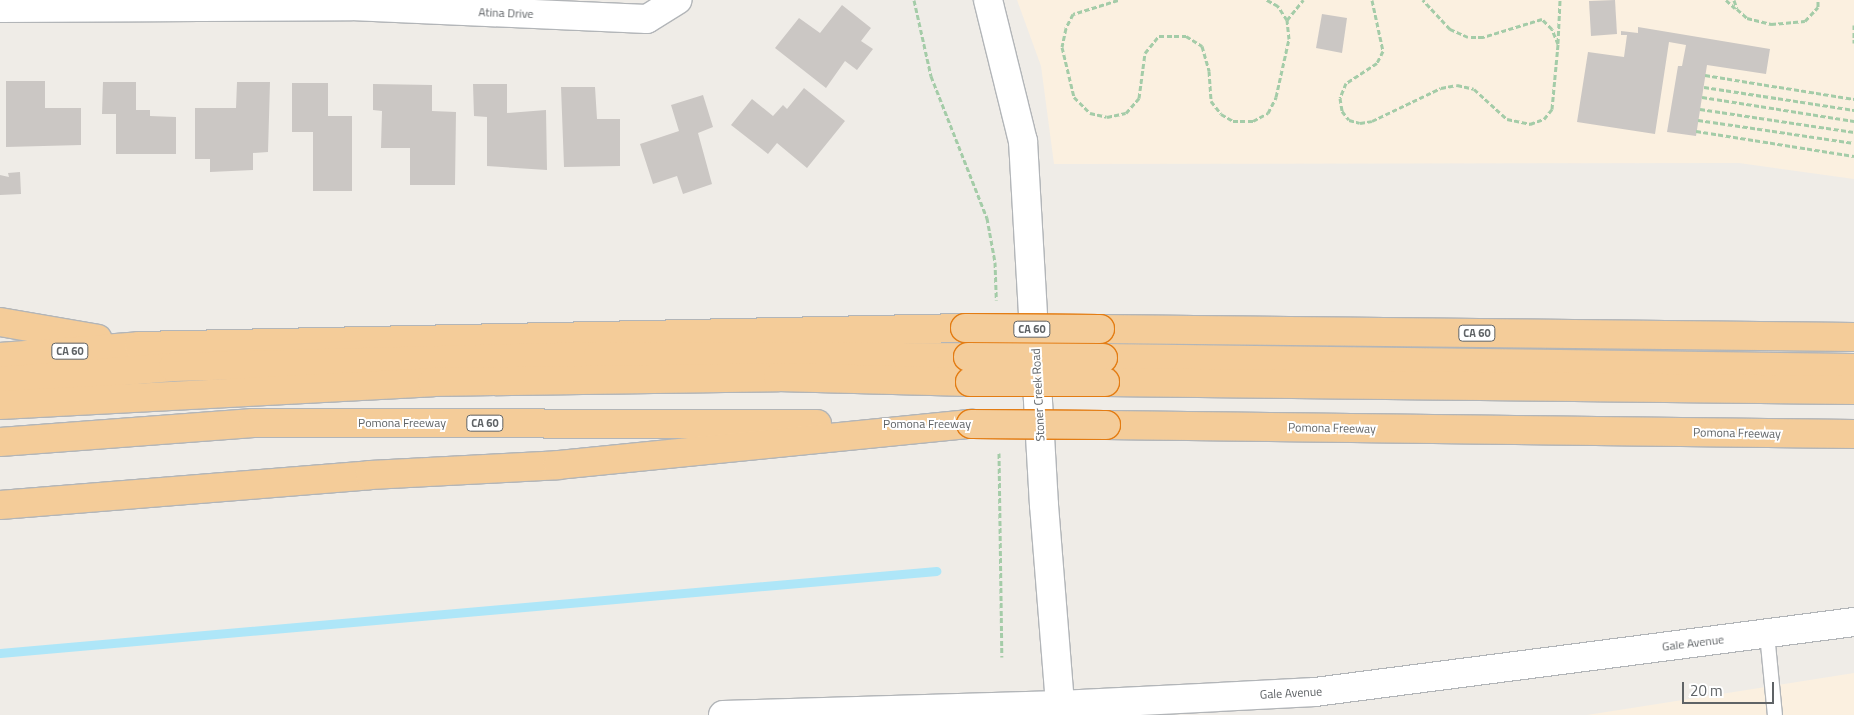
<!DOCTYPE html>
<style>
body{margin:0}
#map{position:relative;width:1854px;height:715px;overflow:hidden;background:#efece7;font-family:"Titillium Web",sans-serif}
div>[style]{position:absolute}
.commercial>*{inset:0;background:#fbf0e0}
.stream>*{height:9px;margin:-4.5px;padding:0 4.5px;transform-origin:4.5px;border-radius:4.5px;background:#aee6f8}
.building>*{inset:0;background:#cbc7c4}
.path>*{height:3px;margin-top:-1.5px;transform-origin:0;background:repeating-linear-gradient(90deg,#a4cca8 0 5px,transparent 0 7.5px)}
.roads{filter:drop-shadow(1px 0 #b2b5b8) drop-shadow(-1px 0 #b2b5b8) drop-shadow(0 1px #b2b5b8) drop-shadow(0 -1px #b2b5b8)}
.lane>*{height:14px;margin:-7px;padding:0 7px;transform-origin:7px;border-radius:7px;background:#fff}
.street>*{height:28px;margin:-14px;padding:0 14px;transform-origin:14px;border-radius:14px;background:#fff}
.secondary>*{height:28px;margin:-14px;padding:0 14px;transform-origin:14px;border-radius:14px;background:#fff}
.highway>*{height:28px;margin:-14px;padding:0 14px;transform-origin:14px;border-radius:14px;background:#f4cc99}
.bridges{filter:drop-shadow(1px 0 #e37c13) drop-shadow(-1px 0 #e37c13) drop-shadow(0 1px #e37c13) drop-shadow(0 -1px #e37c13)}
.highway-bridge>*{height:28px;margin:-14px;padding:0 14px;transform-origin:14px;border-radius:14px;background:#f4cc99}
span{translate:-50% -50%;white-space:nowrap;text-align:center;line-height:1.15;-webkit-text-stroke:4px #fff;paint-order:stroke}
.shield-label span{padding:1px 4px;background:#fff;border:1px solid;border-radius:4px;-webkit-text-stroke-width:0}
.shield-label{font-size:11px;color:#5f6366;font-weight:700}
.street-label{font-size:12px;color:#5f6366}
.scale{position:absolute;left:1682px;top:682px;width:92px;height:22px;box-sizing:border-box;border:2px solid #5f6366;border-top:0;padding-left:6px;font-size:15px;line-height:18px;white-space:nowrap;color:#5f6366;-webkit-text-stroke:4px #fff;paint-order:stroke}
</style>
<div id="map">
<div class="commercial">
<i style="clip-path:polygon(1017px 0,1854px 0,1854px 179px,1739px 163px,1054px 164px,1041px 66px)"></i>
<i style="clip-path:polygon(1854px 673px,1854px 715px,1587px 715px)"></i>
</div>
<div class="stream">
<i style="left:0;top:653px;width:940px;rotate:-5.01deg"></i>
</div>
<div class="building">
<i style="clip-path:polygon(1615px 0,1617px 34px,1591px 36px,1589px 1px)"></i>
<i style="clip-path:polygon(842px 5px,871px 28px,861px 41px,873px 49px,857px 70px,845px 61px,826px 88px,775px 48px,799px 18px,820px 33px)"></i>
<i style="clip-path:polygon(1322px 14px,1347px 18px,1342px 53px,1316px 48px)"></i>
<i style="clip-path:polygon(1638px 27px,1770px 49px,1766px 74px,1707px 65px,1696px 136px,1667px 132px,1678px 66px,1682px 66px,1686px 45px,1669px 42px,1655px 134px,1577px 122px,1588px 52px,1624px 57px,1627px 35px,1621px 35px,1621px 31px,1638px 33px)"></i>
<i style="clip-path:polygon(6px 81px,45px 81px,45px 108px,81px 108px,81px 145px,6px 147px)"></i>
<i style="clip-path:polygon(103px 82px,136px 82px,136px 110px,150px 110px,150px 116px,176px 117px,176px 154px,116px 154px,116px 114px,102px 114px)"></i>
<i style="clip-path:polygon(237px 82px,270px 82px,268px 152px,253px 153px,253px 170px,210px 172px,210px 159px,195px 159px,195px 108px,236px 108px)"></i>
<i style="clip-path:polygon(292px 83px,328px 83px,328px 116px,352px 116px,352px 191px,313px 191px,313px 132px,292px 132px)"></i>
<i style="clip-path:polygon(373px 84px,432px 85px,432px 111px,456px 112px,455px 185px,410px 185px,410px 148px,381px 148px,382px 111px,373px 110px)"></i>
<i style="clip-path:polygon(473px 84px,507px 84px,507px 113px,546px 110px,547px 170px,487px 166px,487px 117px,474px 116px)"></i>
<i style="clip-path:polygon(561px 87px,595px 87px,597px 119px,620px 119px,620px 166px,564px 167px)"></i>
<i style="clip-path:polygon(804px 88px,845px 121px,807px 168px,777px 143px,768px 154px,731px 125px,752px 99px,773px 116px,783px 105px,787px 109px)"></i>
<i style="clip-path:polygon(703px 95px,713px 127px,698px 133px,712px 184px,683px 194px,677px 176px,653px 184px,640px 144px,679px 131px,671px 105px)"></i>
<i style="clip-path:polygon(20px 172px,21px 194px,0 195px,0 175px,9px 177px,8px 173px)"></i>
</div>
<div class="path">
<i style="left:914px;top:0;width:78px;rotate:77.4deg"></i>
<i style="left:931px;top:76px;width:153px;rotate:68.5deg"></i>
<i style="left:987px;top:218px;width:45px;rotate:79.7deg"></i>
<i style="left:995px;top:262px;width:38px;rotate:88deg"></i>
<i style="left:1118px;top:0;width:47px;rotate:162.7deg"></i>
<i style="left:1073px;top:14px;width:16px;rotate:117deg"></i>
<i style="left:1066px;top:28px;width:19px;rotate:102deg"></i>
<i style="left:1062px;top:47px;width:51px;rotate:76.5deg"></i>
<i style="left:1074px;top:97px;width:23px;rotate:45deg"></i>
<i style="left:1090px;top:113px;width:17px;rotate:13deg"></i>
<i style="left:1107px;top:117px;width:19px;rotate:-12deg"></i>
<i style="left:1126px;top:113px;width:20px;rotate:-49deg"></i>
<i style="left:1139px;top:98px;width:45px;rotate:-82.4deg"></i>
<i style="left:1145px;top:53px;width:22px;rotate:-51deg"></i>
<i style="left:1159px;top:36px;width:27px"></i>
<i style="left:1186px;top:36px;width:19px;rotate:32deg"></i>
<i style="left:1202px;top:46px;width:26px;rotate:74deg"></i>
<i style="left:1209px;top:71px;width:30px;rotate:86deg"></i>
<i style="left:1211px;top:101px;width:16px;rotate:52deg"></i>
<i style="left:1221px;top:114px;width:14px;rotate:30deg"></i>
<i style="left:1233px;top:121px;width:20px"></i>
<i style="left:1253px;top:121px;width:17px;rotate:-28deg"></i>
<i style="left:1268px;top:113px;width:18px;rotate:-63deg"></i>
<i style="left:1276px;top:97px;width:59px;rotate:-77.4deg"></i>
<i style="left:1289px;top:39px;width:19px;rotate:-96deg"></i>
<i style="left:1287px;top:20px;width:17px;rotate:-123deg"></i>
<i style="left:1278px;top:6px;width:13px;rotate:-151deg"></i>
<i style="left:1372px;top:0;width:52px;rotate:77.8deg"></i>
<i style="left:1383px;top:51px;width:13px;rotate:117deg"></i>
<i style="left:1377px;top:63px;width:37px;rotate:147deg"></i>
<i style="left:1346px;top:83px;width:16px;rotate:112deg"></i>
<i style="left:1340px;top:98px;width:13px;rotate:81deg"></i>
<i style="left:1342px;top:111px;width:11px;rotate:52deg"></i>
<i style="left:1349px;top:120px;width:11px;rotate:15deg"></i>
<i style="left:1360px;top:123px;width:12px;rotate:-9deg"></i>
<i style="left:1372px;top:121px;width:76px;rotate:-25.6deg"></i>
<i style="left:1441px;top:88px;width:16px;rotate:-11deg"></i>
<i style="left:1457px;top:85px;width:17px;rotate:13deg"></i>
<i style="left:1474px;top:89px;width:45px;rotate:42.3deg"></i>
<i style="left:1507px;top:119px;width:24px;rotate:12deg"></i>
<i style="left:1530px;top:124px;width:15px;rotate:-20deg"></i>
<i style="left:1544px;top:119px;width:13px;rotate:-51deg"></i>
<i style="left:1552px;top:109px;width:65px;rotate:-84.7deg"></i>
<i style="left:1558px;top:44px;width:16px;rotate:-112deg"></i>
<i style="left:1552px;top:29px;width:14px;rotate:-135deg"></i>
<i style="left:1542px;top:19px;width:62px;rotate:163deg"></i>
<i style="left:1483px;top:37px;width:15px;rotate:180deg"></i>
<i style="left:1468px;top:37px;width:20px;rotate:-156deg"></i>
<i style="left:1450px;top:29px;width:40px;rotate:-133deg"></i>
<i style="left:1726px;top:0;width:12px;rotate:42deg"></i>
<i style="left:1734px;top:0;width:9px;rotate:72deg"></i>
<i style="left:1737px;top:9px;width:13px;rotate:42deg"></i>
<i style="left:1747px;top:18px;width:25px;rotate:14deg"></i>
<i style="left:1771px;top:24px;width:34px;rotate:-5deg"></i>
<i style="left:1805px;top:21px;width:19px;rotate:-47deg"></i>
<i style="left:1818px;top:7px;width:7px;rotate:-90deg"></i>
<i style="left:1287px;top:20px;width:26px;rotate:-51deg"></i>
<i style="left:1854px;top:25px;width:18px;rotate:90deg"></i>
<i style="left:1558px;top:43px;width:43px;rotate:-87.3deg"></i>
<i style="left:1705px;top:75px;width:151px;rotate:9.2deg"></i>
<i style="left:1704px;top:87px;width:152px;rotate:8.7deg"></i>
<i style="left:1702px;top:97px;width:154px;rotate:9deg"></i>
<i style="left:1700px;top:109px;width:156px;rotate:8.5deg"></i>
<i style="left:1698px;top:120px;width:158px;rotate:8.4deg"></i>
<i style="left:1696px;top:131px;width:160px;rotate:9deg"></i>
<i style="left:999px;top:453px;width:204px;rotate:89.2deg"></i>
</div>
<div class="roads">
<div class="lane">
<i style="left:1767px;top:634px;width:81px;rotate:84.4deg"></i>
</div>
<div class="street">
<i style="left:0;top:8px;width:351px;rotate:-0.3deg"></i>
<i style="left:351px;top:6px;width:296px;rotate:2.5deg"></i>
<i style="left:647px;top:19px;width:36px;rotate:-32deg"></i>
</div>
<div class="secondary">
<i style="left:988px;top:0;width:145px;rotate:76.1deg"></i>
<i style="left:1023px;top:141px;width:365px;rotate:86.7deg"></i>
<i style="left:1044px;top:505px;width:201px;rotate:85.4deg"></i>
<i style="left:723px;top:715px;width:337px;rotate:-1.7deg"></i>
<i style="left:1060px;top:705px;width:255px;rotate:-2.9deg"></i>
<i style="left:1315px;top:692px;width:544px;rotate:-7.4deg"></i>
</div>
<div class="highway">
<i style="left:0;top:322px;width:99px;rotate:9.8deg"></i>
<i style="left:1100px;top:329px;width:754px;rotate:0.61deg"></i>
<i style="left:0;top:357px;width:139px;rotate:-4.5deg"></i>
<i style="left:139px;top:346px;width:826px;rotate:-1.25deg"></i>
<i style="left:1103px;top:358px;width:751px;rotate:0.76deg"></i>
<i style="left:0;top:381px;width:174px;rotate:-4.6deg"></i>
<i style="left:173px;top:367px;width:425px;rotate:-1.5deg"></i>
<i style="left:598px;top:356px;width:370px;rotate:0.2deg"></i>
<i style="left:1105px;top:382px;width:749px;rotate:0.61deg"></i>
<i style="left:0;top:405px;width:433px;rotate:-3deg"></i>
<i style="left:432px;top:382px;width:346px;rotate:-0.8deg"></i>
<i style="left:778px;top:377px;width:192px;rotate:1.5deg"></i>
<i style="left:1106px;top:425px;width:748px;rotate:0.69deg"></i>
<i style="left:0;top:442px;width:254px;rotate:-4.3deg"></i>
<i style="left:253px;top:423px;width:564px;rotate:0.1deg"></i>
<i style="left:0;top:505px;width:371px;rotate:-4.6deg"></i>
<i style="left:370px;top:475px;width:188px;rotate:-3deg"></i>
<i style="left:558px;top:465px;width:415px;rotate:-5.7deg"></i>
</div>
</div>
<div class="bridges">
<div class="highway-bridge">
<i style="left:965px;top:328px;width:135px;rotate:0.4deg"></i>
<i style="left:968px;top:357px;width:135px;rotate:0.4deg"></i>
<i style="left:970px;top:382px;width:135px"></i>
<i style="left:971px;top:424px;width:135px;rotate:0.4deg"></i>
</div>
</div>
<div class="shield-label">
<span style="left:1032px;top:329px">CA 60</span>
<span style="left:1477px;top:333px">CA 60</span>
<span style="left:70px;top:351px">CA 60</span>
<span style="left:485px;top:423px">CA 60</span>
</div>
<div class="street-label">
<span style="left:506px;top:13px;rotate:2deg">Atina Drive</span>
<span style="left:1038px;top:395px;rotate:-93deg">Stoner Creek Road</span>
<span style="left:402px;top:423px">Pomona Freeway</span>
<span style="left:927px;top:424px">Pomona Freeway</span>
<span style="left:1332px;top:428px;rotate:1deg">Pomona Freeway</span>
<span style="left:1737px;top:433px;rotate:1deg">Pomona Freeway</span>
<span style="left:1693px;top:643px;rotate:-7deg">Gale Avenue</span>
<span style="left:1291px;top:693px;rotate:-3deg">Gale Avenue</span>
</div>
<div class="scale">20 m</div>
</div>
